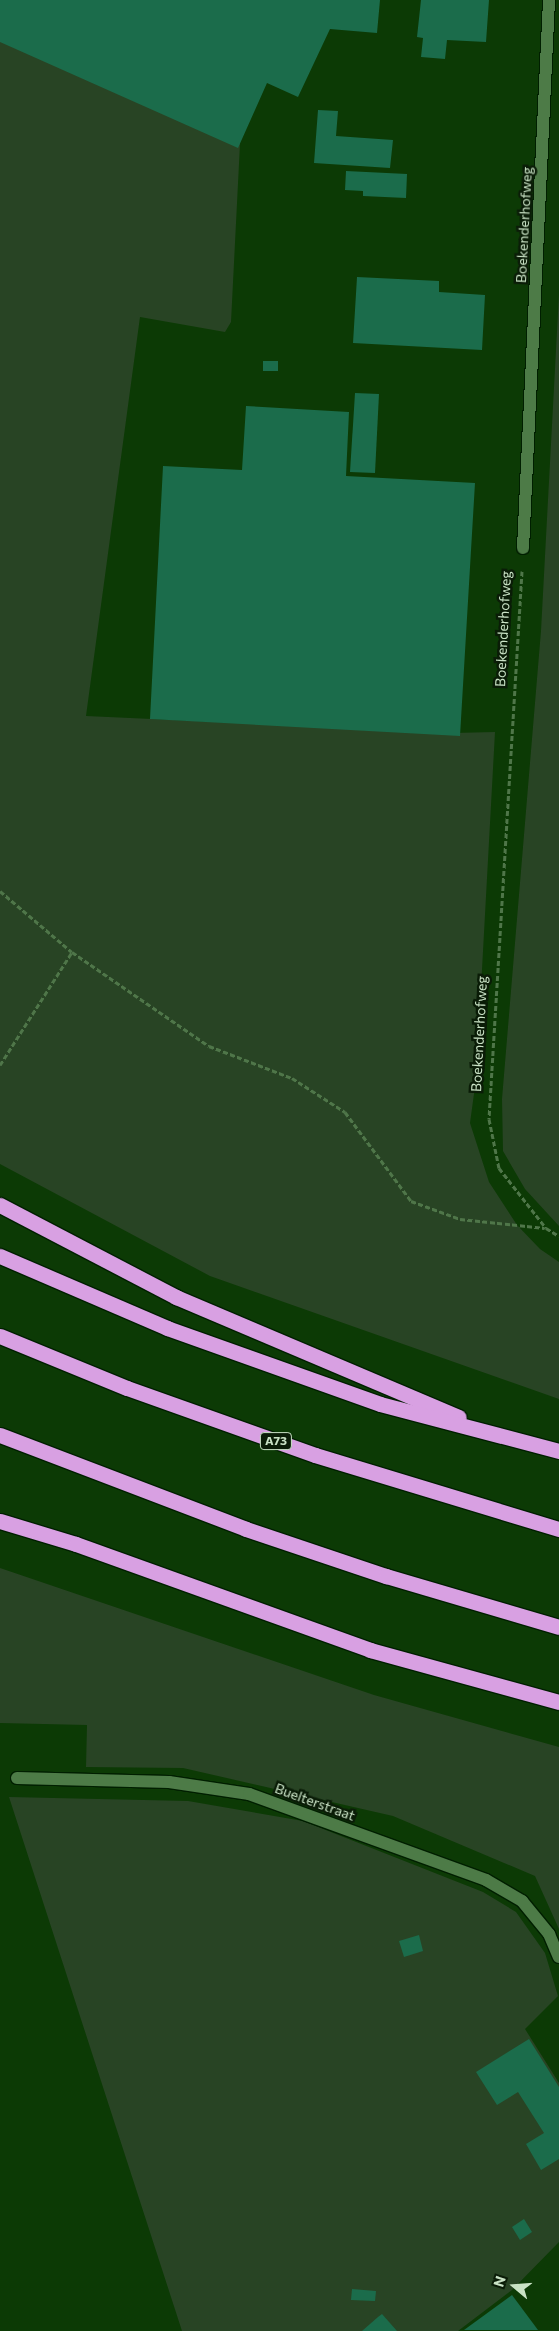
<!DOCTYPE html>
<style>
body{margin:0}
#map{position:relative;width:559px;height:2331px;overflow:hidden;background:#0c3a05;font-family:Commissioner,sans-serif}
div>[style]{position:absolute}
.green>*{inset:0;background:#284424}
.building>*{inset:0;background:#1b6c4b}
.path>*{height:3px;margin-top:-1.5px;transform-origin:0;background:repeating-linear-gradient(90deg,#4f7649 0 5px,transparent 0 7.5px)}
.roads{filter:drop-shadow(1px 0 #001f00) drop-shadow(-1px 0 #001f00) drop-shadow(0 1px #001f00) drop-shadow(0 -1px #001f00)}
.street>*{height:12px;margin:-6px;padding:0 6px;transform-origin:6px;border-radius:6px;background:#4d7b47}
.highway>*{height:15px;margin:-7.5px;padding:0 7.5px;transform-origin:7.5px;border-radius:7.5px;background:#d8a0e2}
span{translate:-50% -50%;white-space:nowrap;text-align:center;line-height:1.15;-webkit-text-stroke:5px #0a1c07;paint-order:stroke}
.shield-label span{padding:1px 4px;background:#0a1c07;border:1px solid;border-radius:4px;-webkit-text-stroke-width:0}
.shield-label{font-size:12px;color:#c9e2c5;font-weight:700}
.street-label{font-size:14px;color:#c9e2c5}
.north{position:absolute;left:489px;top:2261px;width:50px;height:50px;-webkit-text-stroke:4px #0a1c07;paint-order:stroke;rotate:288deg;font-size:14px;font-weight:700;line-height:20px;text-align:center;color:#c9e2c5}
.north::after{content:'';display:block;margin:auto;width:18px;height:22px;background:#c9e2c5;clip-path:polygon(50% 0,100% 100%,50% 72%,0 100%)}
</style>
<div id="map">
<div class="green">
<i style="clip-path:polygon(0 40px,240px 144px,231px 322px,225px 332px,140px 317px,86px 716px,453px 733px,495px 732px,476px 1079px,470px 1123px,489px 1182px,517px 1225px,540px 1249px,559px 1262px,559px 1399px,210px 1276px,0 1164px)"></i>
<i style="clip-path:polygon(559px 294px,559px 1226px,525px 1189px,503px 1151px,502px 1099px,541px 631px)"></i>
<i style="clip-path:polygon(0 1568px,374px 1695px,559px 1747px,559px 1929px,535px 1876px,393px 1816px,183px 1768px,86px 1767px,87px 1725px,0 1723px)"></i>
<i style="clip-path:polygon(9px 1797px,188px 1801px,303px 1821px,483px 1892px,516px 1912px,545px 1953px,558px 1996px,525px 2029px,559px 2083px,559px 2242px,512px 2290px,458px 2331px,182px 2331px)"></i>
</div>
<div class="building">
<i style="clip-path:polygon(0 0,380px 0,377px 33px,330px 29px,298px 97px,267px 83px,238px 148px,0 42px)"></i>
<i style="clip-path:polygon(421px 0,489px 0,486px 42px,447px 40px,445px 59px,421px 57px,423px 38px,417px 37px)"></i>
<i style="clip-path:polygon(318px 110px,338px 111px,336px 136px,393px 140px,390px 168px,314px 163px)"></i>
<i style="clip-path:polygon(346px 171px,407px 174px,406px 198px,363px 196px,363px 191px,345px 190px)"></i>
<i style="clip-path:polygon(357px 277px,439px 281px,439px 292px,485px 295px,482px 350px,353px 343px)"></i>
<i style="clip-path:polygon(263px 361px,278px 361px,278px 371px,263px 371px)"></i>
<i style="clip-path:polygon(355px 393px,379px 394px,375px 473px,350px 472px)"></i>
<i style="clip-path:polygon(246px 406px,349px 412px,346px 476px,475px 483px,460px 736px,150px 719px,163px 466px,242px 470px)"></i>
<i style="clip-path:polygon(419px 1935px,423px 1951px,404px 1957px,399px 1941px)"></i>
<i style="clip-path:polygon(529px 2039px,559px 2087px,559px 2159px,541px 2170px,526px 2144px,544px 2133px,518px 2092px,497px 2105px,476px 2072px)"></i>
<i style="clip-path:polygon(524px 2219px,532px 2232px,520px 2240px,512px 2227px)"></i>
<i style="clip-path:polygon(352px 2289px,376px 2291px,375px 2301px,351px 2300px)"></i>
<i style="clip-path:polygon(512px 2295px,538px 2330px,464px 2330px)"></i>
<i style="clip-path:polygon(382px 2314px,397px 2331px,362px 2331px,378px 2317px)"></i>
</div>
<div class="path">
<i style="left:522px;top:571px;width:549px;rotate:93.45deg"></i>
<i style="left:489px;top:1119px;width:50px;rotate:78.5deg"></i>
<i style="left:499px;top:1168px;width:76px;rotate:51.9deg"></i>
<i style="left:546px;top:1228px;width:15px;rotate:32deg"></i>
<i style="left:0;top:891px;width:94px;rotate:40.3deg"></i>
<i style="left:72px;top:952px;width:166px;rotate:34.5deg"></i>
<i style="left:209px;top:1046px;width:89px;rotate:21.1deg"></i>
<i style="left:292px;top:1078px;width:63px;rotate:32.7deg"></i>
<i style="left:345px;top:1112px;width:111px;rotate:53.4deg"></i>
<i style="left:411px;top:1201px;width:52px;rotate:20.2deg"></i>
<i style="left:460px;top:1219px;width:85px;rotate:6deg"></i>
<i style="left:0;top:1065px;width:134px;rotate:-57.5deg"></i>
</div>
<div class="roads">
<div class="street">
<i style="left:523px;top:548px;width:549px;rotate:-87.28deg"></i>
<i style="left:17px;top:1778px;width:152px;rotate:1.5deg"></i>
<i style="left:169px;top:1782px;width:81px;rotate:8.5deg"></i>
<i style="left:249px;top:1794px;width:252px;rotate:19.9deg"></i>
<i style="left:486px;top:1880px;width:42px;rotate:30.3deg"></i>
<i style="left:522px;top:1901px;width:43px;rotate:50.7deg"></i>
<i style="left:549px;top:1934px;width:25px;rotate:67deg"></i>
</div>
<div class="highway">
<i style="left:0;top:1205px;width:199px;rotate:27.6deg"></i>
<i style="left:176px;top:1297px;width:307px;rotate:23deg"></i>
<i style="left:0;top:1256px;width:182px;rotate:23.3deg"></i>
<i style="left:167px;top:1328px;width:226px;rotate:19.6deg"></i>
<i style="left:380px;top:1404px;width:185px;rotate:14.7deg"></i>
<i style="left:0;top:1336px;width:137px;rotate:22.3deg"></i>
<i style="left:127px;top:1388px;width:200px;rotate:19.6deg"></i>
<i style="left:315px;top:1455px;width:255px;rotate:16.9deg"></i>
<i style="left:0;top:1435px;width:263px;rotate:20.9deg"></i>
<i style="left:246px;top:1529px;width:148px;rotate:18.6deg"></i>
<i style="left:386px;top:1576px;width:180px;rotate:16.4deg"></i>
<i style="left:0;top:1521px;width:79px;rotate:16.8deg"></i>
<i style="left:76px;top:1544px;width:313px;rotate:19.8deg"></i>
<i style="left:370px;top:1650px;width:196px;rotate:15.4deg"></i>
</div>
</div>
<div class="shield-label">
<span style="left:276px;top:1441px">A73</span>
</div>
<div class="street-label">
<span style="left:524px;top:225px;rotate:-87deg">Boekenderhofweg</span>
<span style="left:503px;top:629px;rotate:-87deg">Boekenderhofweg</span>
<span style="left:479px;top:1034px;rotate:-87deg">Boekenderhofweg</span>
<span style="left:315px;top:1802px;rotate:20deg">Buelterstraat</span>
</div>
<div class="north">N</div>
</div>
